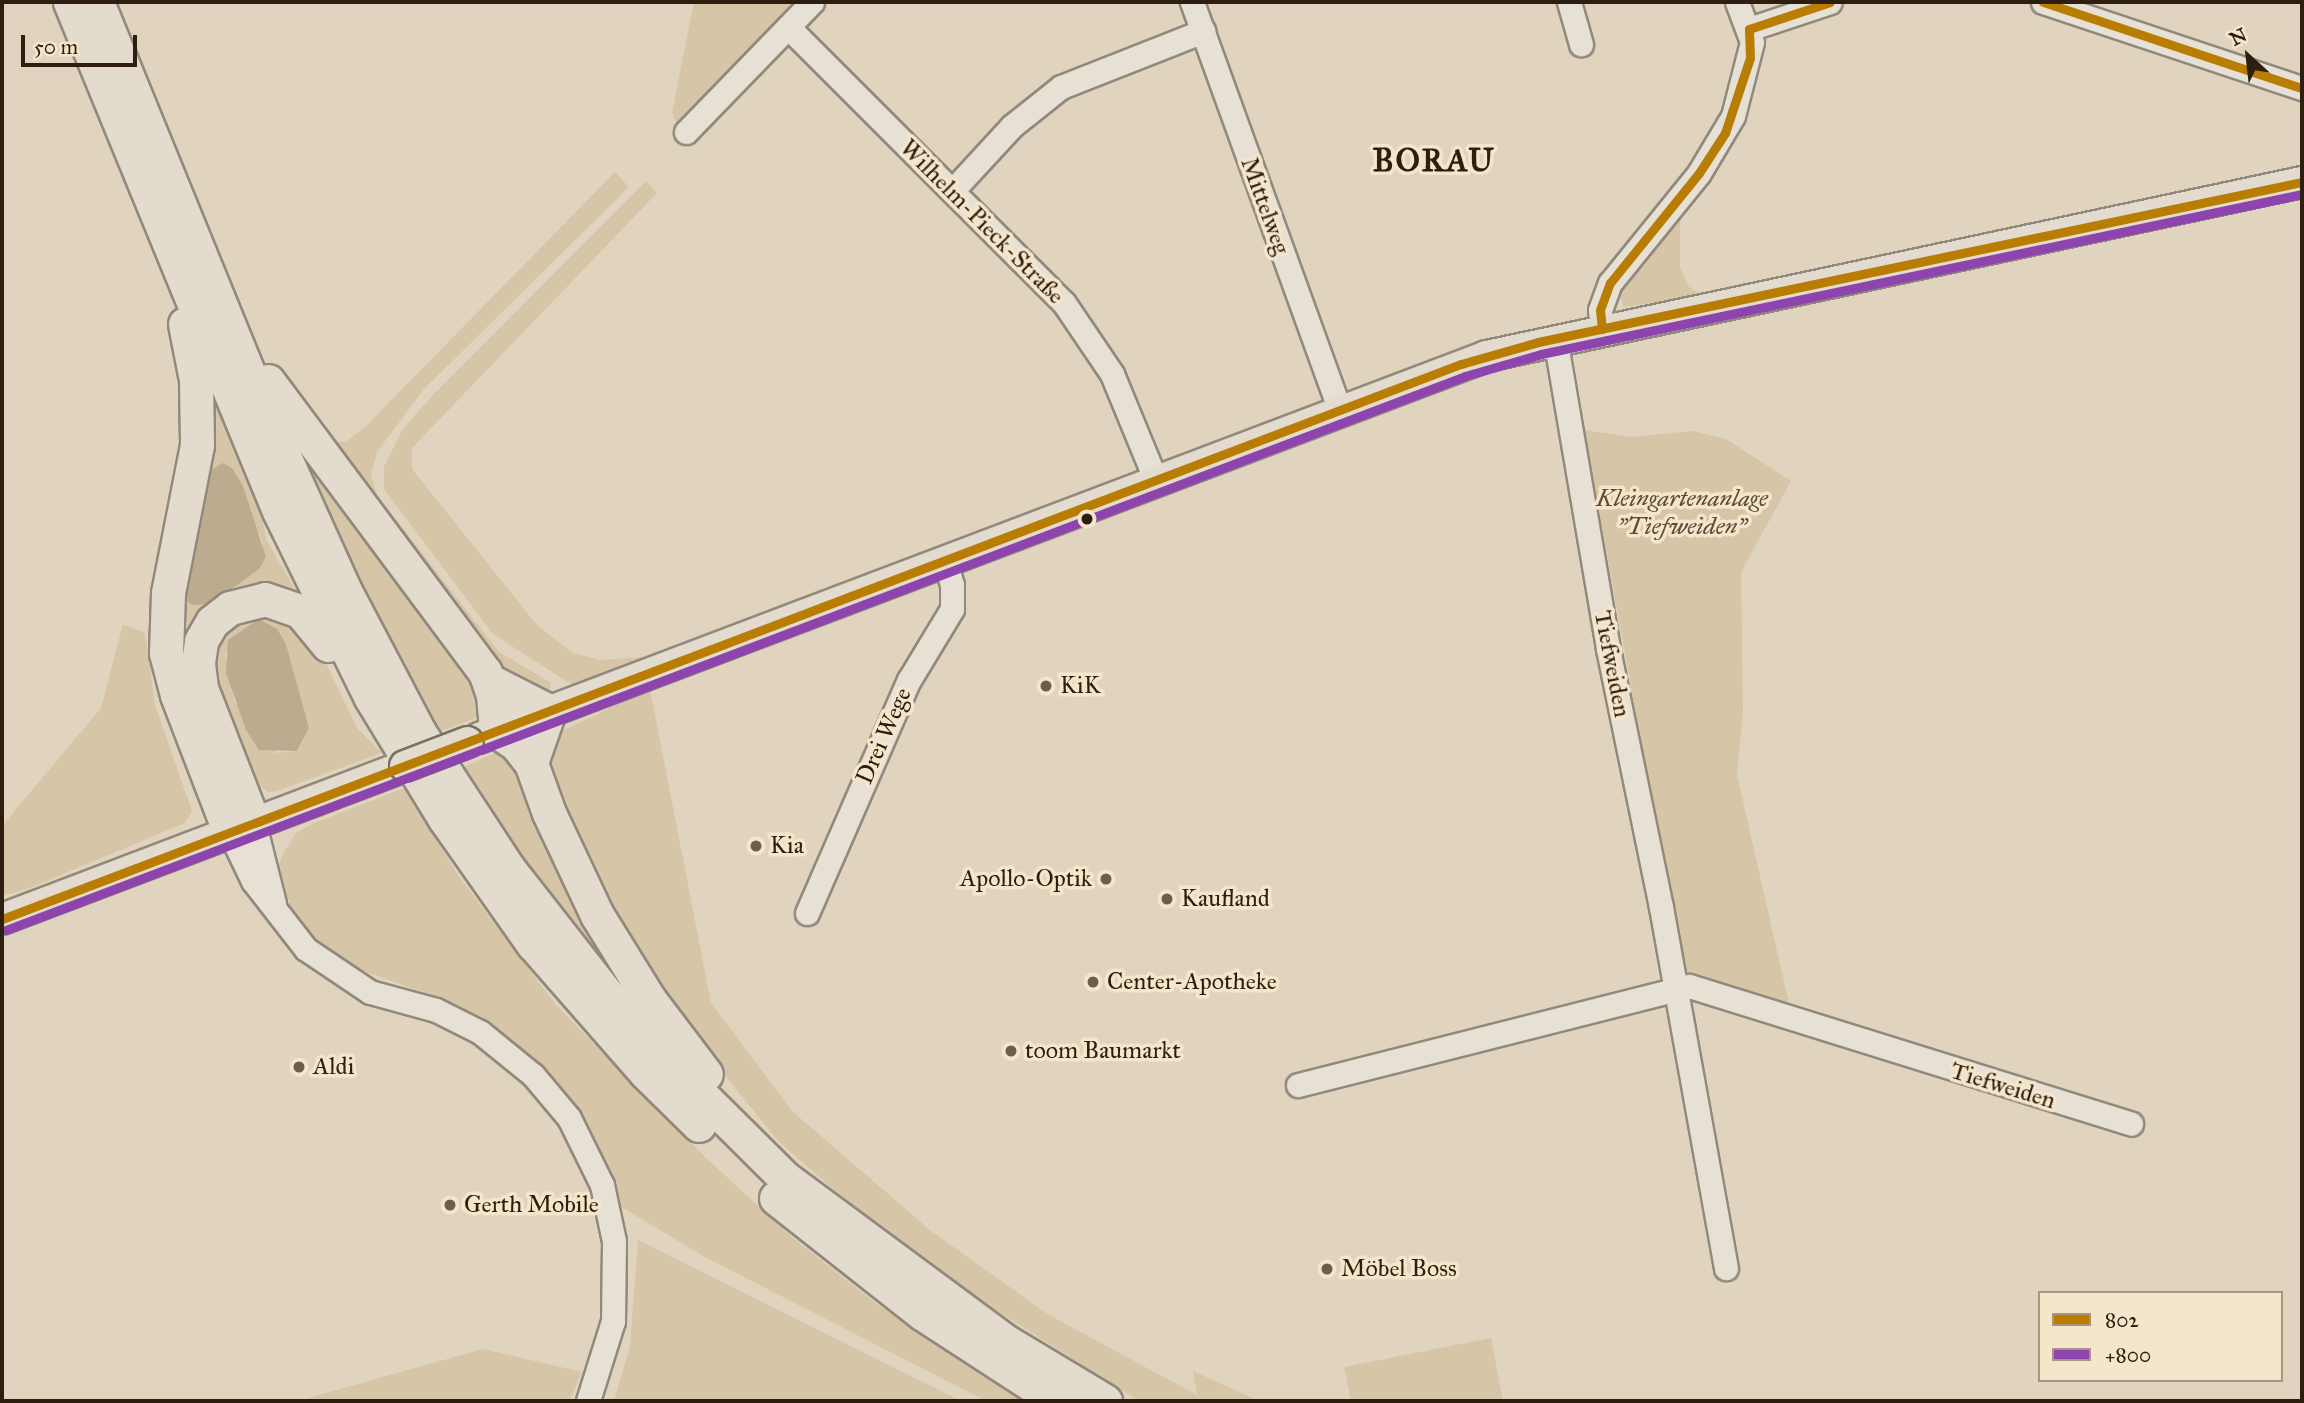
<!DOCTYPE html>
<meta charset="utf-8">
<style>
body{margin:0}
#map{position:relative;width:2304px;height:1403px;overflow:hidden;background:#e0d4be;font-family:"IM FELL Great Primer",serif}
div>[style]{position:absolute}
.green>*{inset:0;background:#d6c5a7}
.water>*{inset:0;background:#bcab8e}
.roads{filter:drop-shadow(2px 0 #91897b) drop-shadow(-2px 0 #91897b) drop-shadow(0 2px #91897b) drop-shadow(0 -2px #91897b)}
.minor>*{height:23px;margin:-11.5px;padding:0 11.5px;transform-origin:11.5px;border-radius:11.5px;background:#e6e0d5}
.major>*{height:30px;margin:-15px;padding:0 15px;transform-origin:15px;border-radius:15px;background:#e2dbce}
.highway>*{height:33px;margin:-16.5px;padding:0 16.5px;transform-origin:16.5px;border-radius:16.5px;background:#e2dbce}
.bridges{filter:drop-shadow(2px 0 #787063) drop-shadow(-2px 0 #787063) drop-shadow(0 2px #787063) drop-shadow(0 -2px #787063)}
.major-bridge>*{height:30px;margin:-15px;padding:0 15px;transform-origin:15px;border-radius:15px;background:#e2dbce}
.bus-1>*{height:9px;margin:-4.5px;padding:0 4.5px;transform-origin:4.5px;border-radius:4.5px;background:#ba7d04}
.bus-2>*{height:9px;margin:-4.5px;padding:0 4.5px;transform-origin:4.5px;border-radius:4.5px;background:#8e44ad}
.dots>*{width:19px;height:19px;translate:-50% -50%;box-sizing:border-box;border:4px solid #f5e6cb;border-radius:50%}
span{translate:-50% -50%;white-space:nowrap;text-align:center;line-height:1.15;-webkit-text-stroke:7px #f5e6cb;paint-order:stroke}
.street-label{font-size:24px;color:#2d1e0f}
.park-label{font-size:24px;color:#5d4c37;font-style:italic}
.poi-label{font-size:24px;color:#2d1e0f}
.left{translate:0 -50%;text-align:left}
.right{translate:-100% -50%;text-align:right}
.district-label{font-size:32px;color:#2d1e0f;font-weight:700;letter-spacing:2px}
.frame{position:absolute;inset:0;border:4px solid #2d1e0f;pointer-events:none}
.legend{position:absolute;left:2038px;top:1291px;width:245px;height:91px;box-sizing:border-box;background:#f5e6cb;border:2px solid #a59680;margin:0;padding:9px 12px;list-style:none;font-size:21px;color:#2d1e0f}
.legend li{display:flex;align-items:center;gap:14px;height:35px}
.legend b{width:35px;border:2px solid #a59680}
.north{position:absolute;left:2213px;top:21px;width:70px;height:70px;-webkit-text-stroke:5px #f5e6cb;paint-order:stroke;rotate:333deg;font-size:19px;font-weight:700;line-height:28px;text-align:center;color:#2d1e0f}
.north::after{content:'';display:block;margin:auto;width:24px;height:32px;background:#2d1e0f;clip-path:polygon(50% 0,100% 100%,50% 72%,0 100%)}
.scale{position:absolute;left:21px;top:35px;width:116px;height:32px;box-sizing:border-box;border:4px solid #2d1e0f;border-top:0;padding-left:9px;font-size:21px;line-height:24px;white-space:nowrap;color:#2d1e0f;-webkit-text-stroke:5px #f5e6cb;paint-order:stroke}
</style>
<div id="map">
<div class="green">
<i style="clip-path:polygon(694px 2px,799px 2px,678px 126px,672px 113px)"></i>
<i style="clip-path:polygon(615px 172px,629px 187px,424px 389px,377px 452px,371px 475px,377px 495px,499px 652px,551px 683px,549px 691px,541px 692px,497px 673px,310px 428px,319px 420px,334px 442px,346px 442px,365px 427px)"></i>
<i style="clip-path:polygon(646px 181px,657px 193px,412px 448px,412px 469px,537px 625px,573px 653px,600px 660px,643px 657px,574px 686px,493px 634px,384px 489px,384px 467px,403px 429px,433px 395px)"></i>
<i style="clip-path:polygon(1680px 216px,1680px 268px,1689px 287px,1703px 296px,1624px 307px,1619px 296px,1623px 284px)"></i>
<i style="clip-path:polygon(evenodd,208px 385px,260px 505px,266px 539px,300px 598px,273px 589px,182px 671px,178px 651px,208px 385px,211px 470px,253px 520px,263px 542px,260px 568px,207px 604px,187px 572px,211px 470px)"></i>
<i style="clip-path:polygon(1584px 430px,1631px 437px,1693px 431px,1726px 439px,1791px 481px,1741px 572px,1743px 711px,1737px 775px,1790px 1008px,1693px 977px,1682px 965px)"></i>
<i style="clip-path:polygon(295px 443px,462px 659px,482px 707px,474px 719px,440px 731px,424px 707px,382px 630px)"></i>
<i style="clip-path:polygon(evenodd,257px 611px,294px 619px,326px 663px,357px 728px,382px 753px,277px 791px,268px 792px,247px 775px,211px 665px,220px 632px,257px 611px,286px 644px,309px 728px,298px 751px,276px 753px,234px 701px,225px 653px,286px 644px)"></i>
<i style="clip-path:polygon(123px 624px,145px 633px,155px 705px,192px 811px,185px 823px,30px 888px,2px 896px,2px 826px,101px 708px)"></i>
<i style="clip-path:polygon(650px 689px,711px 1003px,792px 1111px,931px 1231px,1049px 1315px,1197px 1395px,1193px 1371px,1259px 1401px,1139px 1401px,936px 1272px,862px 1214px,778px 1141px,681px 1021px,634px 955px,546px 769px,548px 747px,564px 730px)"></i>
<i style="clip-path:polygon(493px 754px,512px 756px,660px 1032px,590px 951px,459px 769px)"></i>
<i style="clip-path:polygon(404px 788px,460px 878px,556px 1005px,706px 1158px,793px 1238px,877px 1304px,1023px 1401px,986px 1401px,703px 1256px,618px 1205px,598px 1146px,561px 1086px,513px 1040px,448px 1001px,341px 963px,311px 939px,290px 907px,279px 865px,283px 854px,296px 833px,312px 824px)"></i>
<i style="clip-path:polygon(638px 1240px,961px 1401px,614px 1401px,630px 1346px)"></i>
<i style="clip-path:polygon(1491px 1338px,1503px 1401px,1351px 1401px,1344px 1367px)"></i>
<i style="clip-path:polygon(483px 1349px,582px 1372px,569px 1401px,297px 1401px)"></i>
</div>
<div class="water">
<i style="clip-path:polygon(223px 463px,232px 468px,243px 486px,266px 557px,260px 568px,233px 588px,207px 604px,192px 605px,184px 599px,183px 589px,211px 470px)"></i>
<i style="clip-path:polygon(259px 619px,277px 629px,286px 644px,309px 728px,297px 751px,259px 750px,246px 730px,226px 673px,228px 640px)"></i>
</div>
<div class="roads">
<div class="minor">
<i style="left:1192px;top:2px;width:434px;rotate:70.1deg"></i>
<i style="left:1569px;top:2px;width:44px;rotate:74.1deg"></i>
<i style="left:2043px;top:2px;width:273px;rotate:18.4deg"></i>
<i style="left:788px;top:27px;width:390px;rotate:45deg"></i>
<i style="left:1064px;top:303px;width:86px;rotate:55.9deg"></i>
<i style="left:1112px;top:374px;width:116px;rotate:67.6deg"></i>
<i style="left:1749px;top:29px;width:85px;rotate:-18.4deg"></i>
<i style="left:686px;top:132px;width:181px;rotate:-45.9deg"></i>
<i style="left:952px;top:191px;width:88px;rotate:-47.3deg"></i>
<i style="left:1012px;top:126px;width:63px;rotate:-38.5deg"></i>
<i style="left:1061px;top:87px;width:153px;rotate:-21.5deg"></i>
<i style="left:1602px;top:329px;width:19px;rotate:-96deg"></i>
<i style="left:1600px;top:310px;width:29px;rotate:-70deg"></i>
<i style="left:1610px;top:283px;width:141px;rotate:-51deg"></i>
<i style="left:1699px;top:173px;width:66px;rotate:-59.2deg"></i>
<i style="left:1733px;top:116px;width:76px;rotate:-75.6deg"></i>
<i style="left:1752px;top:42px;width:43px;rotate:-110.6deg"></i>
<i style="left:1555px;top:338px;width:315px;rotate:80.3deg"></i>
<i style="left:1608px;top:649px;width:263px;rotate:78.4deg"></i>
<i style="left:1661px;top:907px;width:367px;rotate:79.8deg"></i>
<i style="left:254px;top:824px;width:81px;rotate:75.8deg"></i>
<i style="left:230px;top:833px;width:53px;rotate:64.4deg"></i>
<i style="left:253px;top:881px;width:86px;rotate:52.1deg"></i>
<i style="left:306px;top:949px;width:77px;rotate:33.9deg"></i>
<i style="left:370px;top:992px;width:68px;rotate:15.3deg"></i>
<i style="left:436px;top:1010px;width:49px;rotate:26.6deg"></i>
<i style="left:480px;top:1032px;width:68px;rotate:39.1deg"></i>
<i style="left:533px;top:1075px;width:56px;rotate:50.1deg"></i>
<i style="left:569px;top:1118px;width:75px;rotate:63.8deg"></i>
<i style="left:602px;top:1185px;width:57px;rotate:77.9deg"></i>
<i style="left:614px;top:1241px;width:80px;rotate:90.7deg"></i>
<i style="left:613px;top:1321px;width:84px;rotate:107.4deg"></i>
<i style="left:807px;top:913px;width:254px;rotate:-66.4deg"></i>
<i style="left:909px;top:680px;width:83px;rotate:-58.8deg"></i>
<i style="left:952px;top:609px;width:24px;rotate:-90deg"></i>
<i style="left:952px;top:585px;width:25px;rotate:-106deg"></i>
<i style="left:1298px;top:1085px;width:403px;rotate:-14.2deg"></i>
<i style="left:1689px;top:986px;width:463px;rotate:17.3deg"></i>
</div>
<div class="major">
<i style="left:479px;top:738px;width:1078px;rotate:-20.76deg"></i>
<i style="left:1487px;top:356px;width:833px;rotate:-12.05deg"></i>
<i style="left:2px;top:919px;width:431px;rotate:-20.8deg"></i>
</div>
<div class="highway">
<i style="left:70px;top:2px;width:550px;rotate:67.68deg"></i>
<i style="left:279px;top:511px;width:208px;rotate:63.8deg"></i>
<i style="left:371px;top:698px;width:142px;rotate:58.6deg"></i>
<i style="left:445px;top:819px;width:153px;rotate:54.9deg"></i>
<i style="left:533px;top:944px;width:171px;rotate:48.8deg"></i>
<i style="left:646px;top:1073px;width:74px;rotate:44.5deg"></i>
<i style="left:97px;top:2px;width:457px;rotate:67.8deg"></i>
<i style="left:270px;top:425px;width:182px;rotate:65.7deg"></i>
<i style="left:345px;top:591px;width:159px;rotate:62.3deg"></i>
<i style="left:419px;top:732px;width:163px;rotate:56.8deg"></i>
<i style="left:508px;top:868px;width:159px;rotate:51.9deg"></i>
<i style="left:606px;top:993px;width:87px;rotate:48.3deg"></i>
<i style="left:664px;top:1058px;width:170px;rotate:44.8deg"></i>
<i style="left:785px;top:1178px;width:274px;rotate:36.5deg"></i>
<i style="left:1005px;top:1341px;width:117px;rotate:31deg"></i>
<i style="left:185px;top:324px;width:57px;rotate:78.9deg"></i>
<i style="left:196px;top:380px;width:65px;rotate:89.1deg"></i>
<i style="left:197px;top:445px;width:151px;rotate:101.1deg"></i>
<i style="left:168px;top:593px;width:60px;rotate:91.9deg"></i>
<i style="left:166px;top:653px;width:43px;rotate:75.3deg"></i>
<i style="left:177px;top:695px;width:148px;rotate:69deg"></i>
<i style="left:268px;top:381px;width:363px;rotate:53.3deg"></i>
<i style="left:485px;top:672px;width:24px;rotate:71deg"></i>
<i style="left:493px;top:695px;width:36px;rotate:85deg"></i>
<i style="left:496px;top:731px;width:24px;rotate:33deg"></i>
<i style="left:516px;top:744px;width:24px;rotate:52deg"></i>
<i style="left:531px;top:763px;width:53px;rotate:70.2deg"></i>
<i style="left:549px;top:813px;width:113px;rotate:64.8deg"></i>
<i style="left:597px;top:915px;width:99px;rotate:58.2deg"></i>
<i style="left:649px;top:999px;width:94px;rotate:52.8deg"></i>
<i style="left:490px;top:681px;width:66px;rotate:27deg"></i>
<i style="left:549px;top:711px;width:55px;rotate:109.1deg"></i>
<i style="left:254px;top:824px;width:146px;rotate:-111.3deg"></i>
<i style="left:201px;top:688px;width:25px;rotate:-97deg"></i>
<i style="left:198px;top:663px;width:22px;rotate:-82deg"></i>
<i style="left:201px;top:641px;width:22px;rotate:-60deg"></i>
<i style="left:212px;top:622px;width:23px;rotate:-38deg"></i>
<i style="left:230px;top:608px;width:36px;rotate:-14deg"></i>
<i style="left:265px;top:599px;width:37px;rotate:19deg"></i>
<i style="left:300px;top:611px;width:44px;rotate:50.5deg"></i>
<i style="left:776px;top:1198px;width:187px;rotate:38.3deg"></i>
<i style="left:923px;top:1314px;width:160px;rotate:33deg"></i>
</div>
</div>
<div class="bridges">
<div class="major-bridge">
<i style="left:405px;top:766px;width:67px;rotate:-20.9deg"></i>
</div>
</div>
<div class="bus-1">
<i style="left:2043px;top:2px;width:273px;rotate:18.4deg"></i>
<i style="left:1602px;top:329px;width:19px;rotate:-96deg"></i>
<i style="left:1600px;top:310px;width:29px;rotate:-70deg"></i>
<i style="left:1610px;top:283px;width:141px;rotate:-51deg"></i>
<i style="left:1699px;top:173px;width:48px;rotate:-57deg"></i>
<i style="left:1725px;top:133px;width:79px;rotate:-71.6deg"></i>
<i style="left:1750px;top:58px;width:29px;rotate:-92deg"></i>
<i style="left:1749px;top:29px;width:85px;rotate:-18.4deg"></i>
<i style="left:2px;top:919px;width:1561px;rotate:-20.83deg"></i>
<i style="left:1461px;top:364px;width:80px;rotate:-15.9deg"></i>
<i style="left:1538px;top:342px;width:781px;rotate:-11.83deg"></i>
</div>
<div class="bus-2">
<i style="left:6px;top:930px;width:1561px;rotate:-20.79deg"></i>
<i style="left:1465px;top:376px;width:79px;rotate:-16.1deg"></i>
<i style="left:1541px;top:354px;width:778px;rotate:-11.87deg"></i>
</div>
<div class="dots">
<i style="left:1087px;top:519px;background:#2d1e0f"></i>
<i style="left:1046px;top:686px;background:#6c5e4c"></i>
<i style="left:756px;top:846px;background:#6c5e4c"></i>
<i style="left:1106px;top:879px;background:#6c5e4c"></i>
<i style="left:1167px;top:899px;background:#6c5e4c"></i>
<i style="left:1093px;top:982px;background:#6c5e4c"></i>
<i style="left:1011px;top:1051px;background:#6c5e4c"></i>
<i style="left:299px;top:1067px;background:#6c5e4c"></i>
<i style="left:450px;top:1205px;background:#6c5e4c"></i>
<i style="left:1327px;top:1269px;background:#6c5e4c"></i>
</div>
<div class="street-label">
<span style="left:1265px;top:206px;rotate:70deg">Mittelweg</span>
<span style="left:982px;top:222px;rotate:45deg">Wilhelm-Pieck-Straße</span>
<span style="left:1612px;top:664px;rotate:79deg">Tiefweiden</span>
<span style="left:884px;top:736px;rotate:-66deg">Drei Wege</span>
<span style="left:2003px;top:1086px;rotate:17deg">Tiefweiden</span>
</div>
<div class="park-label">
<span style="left:1682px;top:513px">Kleingartenanlage<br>"Tiefweiden"</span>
</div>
<div class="poi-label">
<span class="left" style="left:1060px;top:686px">KiK</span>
<span class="left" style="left:770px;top:846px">Kia</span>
<span class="right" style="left:1092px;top:879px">Apollo-Optik</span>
<span class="left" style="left:1181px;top:899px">Kaufland</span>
<span class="left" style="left:1107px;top:982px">Center-Apotheke</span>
<span class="left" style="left:1025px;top:1051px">toom Baumarkt</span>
<span class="left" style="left:313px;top:1067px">Aldi</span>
<span class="left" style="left:464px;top:1205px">Gerth Mobile</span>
<span class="left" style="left:1341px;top:1269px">Möbel Boss</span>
</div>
<div class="district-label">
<span style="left:1434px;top:161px">BORAU</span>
</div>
<div class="frame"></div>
<ul class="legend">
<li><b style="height:9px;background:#ba7d04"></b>802</li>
<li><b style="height:9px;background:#8e44ad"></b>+800</li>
</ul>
<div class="north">N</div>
<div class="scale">50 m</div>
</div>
